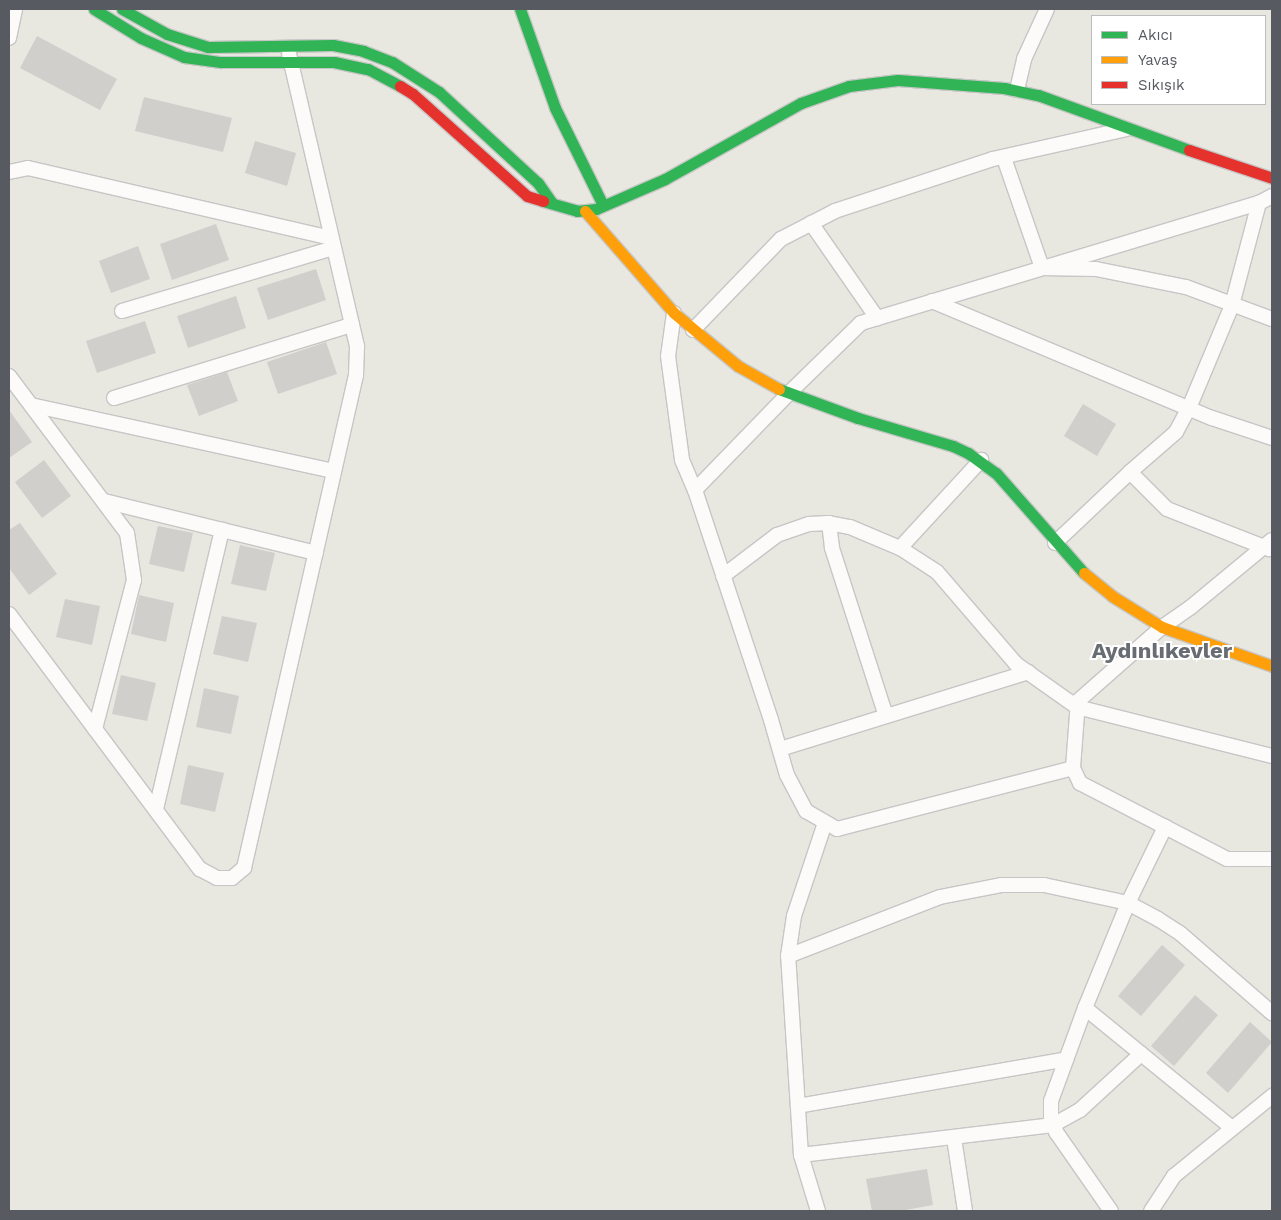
<!DOCTYPE html>
<meta charset="utf-8">
<style>
body{margin:0}
#map{position:relative;width:1281px;height:1220px;overflow:hidden;background:#e8e7e0;font-family:"Work Sans",sans-serif}
div>[style]{position:absolute}
.building>*{inset:0;background:#d0cfcb}
.roads{filter:drop-shadow(1px 0 #c5c6c5) drop-shadow(-1px 0 #c5c6c5) drop-shadow(0 1px #c5c6c5) drop-shadow(0 -1px #c5c6c5)}
.street>*{height:14px;margin:-7px;padding:0 7px;transform-origin:7px;border-radius:7px;background:#fcfbfa}
.fast>*{height:11px;margin:-5.5px;padding:0 5.5px;transform-origin:5.5px;border-radius:5.5px;background:#30b455}
.slow>*{height:11px;margin:-5.5px;padding:0 5.5px;transform-origin:5.5px;border-radius:5.5px;background:#ff9f0a}
.jam>*{height:11px;margin:-5.5px;padding:0 5.5px;transform-origin:5.5px;border-radius:5.5px;background:#e5322d}
span{translate:-50% -50%;white-space:nowrap;text-align:center;line-height:1.15;-webkit-text-stroke:4px #fff;paint-order:stroke}
.district-label{font-size:22px;color:#686d73;font-weight:700}
.frame{position:absolute;inset:0;border:10px solid #575b61;pointer-events:none}
.legend{position:absolute;left:1091px;top:15px;width:175px;height:90px;box-sizing:border-box;background:#fff;border:1px solid #bcbdc0;margin:0;padding:6px 9px;list-style:none;font-size:15px;color:#575b61}
.legend li{display:flex;align-items:center;gap:10px;height:25px}
.legend b{width:25px;border:1px solid #bcbdc0}
</style>
<div id="map">
<div class="building">
<i style="clip-path:polygon(37px 36px,117px 79px,100px 110px,20px 68px)"></i>
<i style="clip-path:polygon(144px 97px,232px 118px,223px 152px,135px 131px)"></i>
<i style="clip-path:polygon(255px 141px,296px 153px,287px 186px,245px 173px)"></i>
<i style="clip-path:polygon(216px 224px,229px 260px,172px 280px,160px 244px)"></i>
<i style="clip-path:polygon(138px 246px,150px 279px,111px 293px,99px 261px)"></i>
<i style="clip-path:polygon(316px 269px,326px 300px,268px 320px,257px 288px)"></i>
<i style="clip-path:polygon(236px 296px,246px 328px,188px 348px,177px 316px)"></i>
<i style="clip-path:polygon(145px 321px,156px 353px,97px 373px,86px 341px)"></i>
<i style="clip-path:polygon(326px 342px,337px 374px,278px 394px,267px 362px)"></i>
<i style="clip-path:polygon(227px 372px,238px 401px,199px 416px,187px 385px)"></i>
<i style="clip-path:polygon(1083px 404px,1116px 424px,1097px 456px,1064px 436px)"></i>
<i style="clip-path:polygon(9px 410px,32px 442px,9px 458px)"></i>
<i style="clip-path:polygon(44px 460px,71px 496px,42px 518px,15px 482px)"></i>
<i style="clip-path:polygon(20px 523px,57px 574px,29px 595px,9px 568px,9px 530px)"></i>
<i style="clip-path:polygon(158px 526px,193px 533px,184px 572px,149px 564px)"></i>
<i style="clip-path:polygon(240px 545px,275px 553px,266px 591px,231px 584px)"></i>
<i style="clip-path:polygon(139px 595px,174px 603px,166px 642px,131px 634px)"></i>
<i style="clip-path:polygon(65px 599px,100px 606px,92px 645px,56px 637px)"></i>
<i style="clip-path:polygon(222px 616px,257px 623px,248px 662px,213px 654px)"></i>
<i style="clip-path:polygon(121px 675px,156px 683px,147px 721px,112px 714px)"></i>
<i style="clip-path:polygon(204px 688px,239px 696px,231px 734px,196px 727px)"></i>
<i style="clip-path:polygon(188px 765px,224px 773px,215px 812px,180px 804px)"></i>
<i style="clip-path:polygon(1162px 945px,1185px 965px,1141px 1016px,1118px 996px)"></i>
<i style="clip-path:polygon(1195px 995px,1218px 1015px,1174px 1066px,1151px 1046px)"></i>
<i style="clip-path:polygon(1250px 1022px,1272px 1042px,1228px 1093px,1206px 1073px)"></i>
<i style="clip-path:polygon(927px 1169px,933px 1205px,900px 1211px,872px 1211px,866px 1179px)"></i>
</div>
<div class="roads">
<div class="street">
<i style="left:9px;top:38px;width:30px;rotate:-78deg"></i>
<i style="left:1017px;top:90px;width:32px;rotate:-77deg"></i>
<i style="left:1024px;top:59px;width:55px;rotate:-65.3deg"></i>
<i style="left:1004px;top:158px;width:116px;rotate:70.9deg"></i>
<i style="left:1042px;top:268px;width:54px;rotate:1.1deg"></i>
<i style="left:1096px;top:269px;width:92px;rotate:11.3deg"></i>
<i style="left:1186px;top:287px;width:92px;rotate:20.4deg"></i>
<i style="left:9px;top:172px;width:19px;rotate:-12deg"></i>
<i style="left:28px;top:168px;width:311px;rotate:13deg"></i>
<i style="left:811px;top:223px;width:116px;rotate:55.2deg"></i>
<i style="left:932px;top:301px;width:303px;rotate:22.7deg"></i>
<i style="left:1212px;top:418px;width:63px;rotate:18.4deg"></i>
<i style="left:122px;top:311px;width:221px;rotate:-16.6deg"></i>
<i style="left:674px;top:313px;width:43px;rotate:97.9deg"></i>
<i style="left:668px;top:356px;width:105px;rotate:82.3deg"></i>
<i style="left:682px;top:460px;width:33px;rotate:67deg"></i>
<i style="left:695px;top:490px;width:242px;rotate:71.7deg"></i>
<i style="left:771px;top:720px;width:57px;rotate:73.8deg"></i>
<i style="left:787px;top:775px;width:41px;rotate:62.2deg"></i>
<i style="left:806px;top:811px;width:36px;rotate:30deg"></i>
<i style="left:837px;top:829px;width:244px;rotate:-14.5deg"></i>
<i style="left:693px;top:330px;width:127px;rotate:-46deg"></i>
<i style="left:781px;top:239px;width:61px;rotate:-27.4deg"></i>
<i style="left:835px;top:211px;width:166px;rotate:-18.2deg"></i>
<i style="left:993px;top:159px;width:136px;rotate:-12.7deg"></i>
<i style="left:9px;top:376px;width:196px;rotate:53.1deg"></i>
<i style="left:127px;top:533px;width:48px;rotate:81.5deg"></i>
<i style="left:134px;top:580px;width:154px;rotate:104.7deg"></i>
<i style="left:114px;top:398px;width:249px;rotate:-17.1deg"></i>
<i style="left:31px;top:405px;width:310px;rotate:12.3deg"></i>
<i style="left:1130px;top:472px;width:52px;rotate:45deg"></i>
<i style="left:1167px;top:509px;width:110px;rotate:21.4deg"></i>
<i style="left:695px;top:490px;width:134px;rotate:-45.9deg"></i>
<i style="left:788px;top:394px;width:102px;rotate:-44.2deg"></i>
<i style="left:861px;top:323px;width:416px;rotate:-16.8deg"></i>
<i style="left:1259px;top:203px;width:15px;rotate:-28deg"></i>
<i style="left:104px;top:501px;width:218px;rotate:13.8deg"></i>
<i style="left:829px;top:523px;width:25px;rotate:83deg"></i>
<i style="left:832px;top:548px;width:176px;rotate:72.2deg"></i>
<i style="left:1272px;top:540px;width:105px;rotate:140.4deg"></i>
<i style="left:1191px;top:607px;width:35px;rotate:145deg"></i>
<i style="left:1162px;top:627px;width:112px;rotate:138.6deg"></i>
<i style="left:1078px;top:701px;width:67px;rotate:94.3deg"></i>
<i style="left:1073px;top:768px;width:17px;rotate:65deg"></i>
<i style="left:1080px;top:783px;width:165px;rotate:27.3deg"></i>
<i style="left:1227px;top:859px;width:45px"></i>
<i style="left:1055px;top:543px;width:103px;rotate:-43.4deg"></i>
<i style="left:1130px;top:472px;width:61px;rotate:-41deg"></i>
<i style="left:1176px;top:432px;width:27px;rotate:-62deg"></i>
<i style="left:1189px;top:408px;width:112px;rotate:-67.3deg"></i>
<i style="left:1232px;top:305px;width:106px;rotate:-75.2deg"></i>
<i style="left:900px;top:548px;width:120px;rotate:-47.4deg"></i>
<i style="left:723px;top:576px;width:68px;rotate:-37.2deg"></i>
<i style="left:777px;top:535px;width:34px;rotate:-19deg"></i>
<i style="left:809px;top:524px;width:20px;rotate:-3deg"></i>
<i style="left:829px;top:523px;width:21px;rotate:11deg"></i>
<i style="left:850px;top:527px;width:54px;rotate:22.8deg"></i>
<i style="left:900px;top:548px;width:44px;rotate:33deg"></i>
<i style="left:937px;top:572px;width:121px;rotate:49.3deg"></i>
<i style="left:1016px;top:664px;width:75px;rotate:35.2deg"></i>
<i style="left:1077px;top:707px;width:201px;rotate:14.1deg"></i>
<i style="left:9px;top:614px;width:319px;rotate:53.2deg"></i>
<i style="left:200px;top:869px;width:19px;rotate:28deg"></i>
<i style="left:217px;top:878px;width:15px"></i>
<i style="left:232px;top:878px;width:16px;rotate:-40deg"></i>
<i style="left:244px;top:868px;width:506px;rotate:-77.2deg"></i>
<i style="left:356px;top:375px;width:29px;rotate:-88deg"></i>
<i style="left:357px;top:346px;width:300px;rotate:-103.1deg"></i>
<i style="left:780px;top:749px;width:260px;rotate:-17.2deg"></i>
<i style="left:156px;top:809px;width:287px;rotate:-76.7deg"></i>
<i style="left:788px;top:956px;width:163px;rotate:-21.2deg"></i>
<i style="left:940px;top:897px;width:62px;rotate:-11.1deg"></i>
<i style="left:1001px;top:885px;width:43px"></i>
<i style="left:1044px;top:885px;width:86px;rotate:12.1deg"></i>
<i style="left:1128px;top:903px;width:34px;rotate:28deg"></i>
<i style="left:1158px;top:919px;width:27px;rotate:33deg"></i>
<i style="left:1181px;top:934px;width:121px;rotate:41deg"></i>
<i style="left:1085px;top:1008px;width:190px;rotate:39.2deg"></i>
<i style="left:798px;top:1106px;width:272px;rotate:-9.9deg"></i>
<i style="left:954px;top:1138px;width:74px;rotate:81.4deg"></i>
<i style="left:801px;top:1155px;width:254px;rotate:-6.8deg"></i>
<i style="left:1053px;top:1125px;width:31px;rotate:-29deg"></i>
<i style="left:1080px;top:1110px;width:83px;rotate:-42.6deg"></i>
<i style="left:818px;top:1211px;width:59px;rotate:-106.9deg"></i>
<i style="left:801px;top:1155px;width:199px;rotate:-93.7deg"></i>
<i style="left:788px;top:956px;width:40px;rotate:-81.5deg"></i>
<i style="left:794px;top:916px;width:98px;rotate:-71.6deg"></i>
<i style="left:1111px;top:1211px;width:96px;rotate:-124.8deg"></i>
<i style="left:1056px;top:1132px;width:16px;rotate:-108deg"></i>
<i style="left:1051px;top:1117px;width:16px;rotate:-90deg"></i>
<i style="left:1051px;top:1101px;width:99px;rotate:-69.9deg"></i>
<i style="left:1085px;top:1008px;width:113px;rotate:-67.7deg"></i>
<i style="left:1128px;top:903px;width:85px;rotate:-64deg"></i>
<i style="left:1151px;top:1211px;width:42px;rotate:-56.7deg"></i>
<i style="left:1174px;top:1176px;width:127px;rotate:-39.2deg"></i>
</div>
<div class="fast">
<i style="left:94px;top:9px;width:55px;rotate:31.7deg"></i>
<i style="left:141px;top:38px;width:47px;rotate:23.8deg"></i>
<i style="left:184px;top:57px;width:37px;rotate:8deg"></i>
<i style="left:221px;top:62px;width:113px"></i>
<i style="left:334px;top:62px;width:35px;rotate:12deg"></i>
<i style="left:368px;top:69px;width:36px;rotate:28deg"></i>
<i style="left:122px;top:9px;width:51px;rotate:29.1deg"></i>
<i style="left:167px;top:34px;width:43px;rotate:17.6deg"></i>
<i style="left:208px;top:47px;width:125px;rotate:-0.9deg"></i>
<i style="left:333px;top:45px;width:31px;rotate:11deg"></i>
<i style="left:363px;top:51px;width:31px;rotate:21deg"></i>
<i style="left:392px;top:62px;width:56px;rotate:32.6deg"></i>
<i style="left:439px;top:92px;width:134px;rotate:42.6deg"></i>
<i style="left:538px;top:183px;width:24px;rotate:55deg"></i>
<i style="left:520px;top:9px;width:105px;rotate:70.5deg"></i>
<i style="left:555px;top:108px;width:108px;rotate:63.7deg"></i>
<i style="left:543px;top:201px;width:35px;rotate:16deg"></i>
<i style="left:577px;top:211px;width:19px;rotate:-6deg"></i>
<i style="left:596px;top:209px;width:75px;rotate:-23.5deg"></i>
<i style="left:665px;top:179px;width:156px;rotate:-29.2deg"></i>
<i style="left:801px;top:103px;width:51px;rotate:-19.5deg"></i>
<i style="left:849px;top:86px;width:49px;rotate:-7deg"></i>
<i style="left:898px;top:80px;width:106px;rotate:4.3deg"></i>
<i style="left:1004px;top:88px;width:35px;rotate:12deg"></i>
<i style="left:1038px;top:95px;width:161px;rotate:20deg"></i>
<i style="left:779px;top:389px;width:84px;rotate:20.2deg"></i>
<i style="left:858px;top:418px;width:99px;rotate:16.4deg"></i>
<i style="left:953px;top:446px;width:17px;rotate:25deg"></i>
<i style="left:968px;top:453px;width:34px;rotate:36deg"></i>
<i style="left:996px;top:473px;width:133px;rotate:48.7deg"></i>
</div>
<div class="slow">
<i style="left:585px;top:211px;width:135px;rotate:48.9deg"></i>
<i style="left:674px;top:313px;width:83px;rotate:39.6deg"></i>
<i style="left:738px;top:366px;width:47px;rotate:29.3deg"></i>
<i style="left:1084px;top:573px;width:36px;rotate:39deg"></i>
<i style="left:1112px;top:596px;width:59px;rotate:31.8deg"></i>
<i style="left:1162px;top:627px;width:117px;rotate:19.5deg"></i>
</div>
<div class="jam">
<i style="left:400px;top:86px;width:15px;rotate:32deg"></i>
<i style="left:413px;top:94px;width:153px;rotate:41.8deg"></i>
<i style="left:527px;top:196px;width:17px;rotate:17deg"></i>
<i style="left:1189px;top:150px;width:88px;rotate:18.6deg"></i>
</div>
</div>
<div class="district-label">
<span style="left:1162px;top:651px">Aydınlıkevler</span>
</div>
<div class="frame"></div>
<ul class="legend">
<li><b style="height:6px;background:#30b455"></b>Akıcı</li>
<li><b style="height:6px;background:#ff9f0a"></b>Yavaş</li>
<li><b style="height:6px;background:#e5322d"></b>Sıkışık</li>
</ul>
</div>
